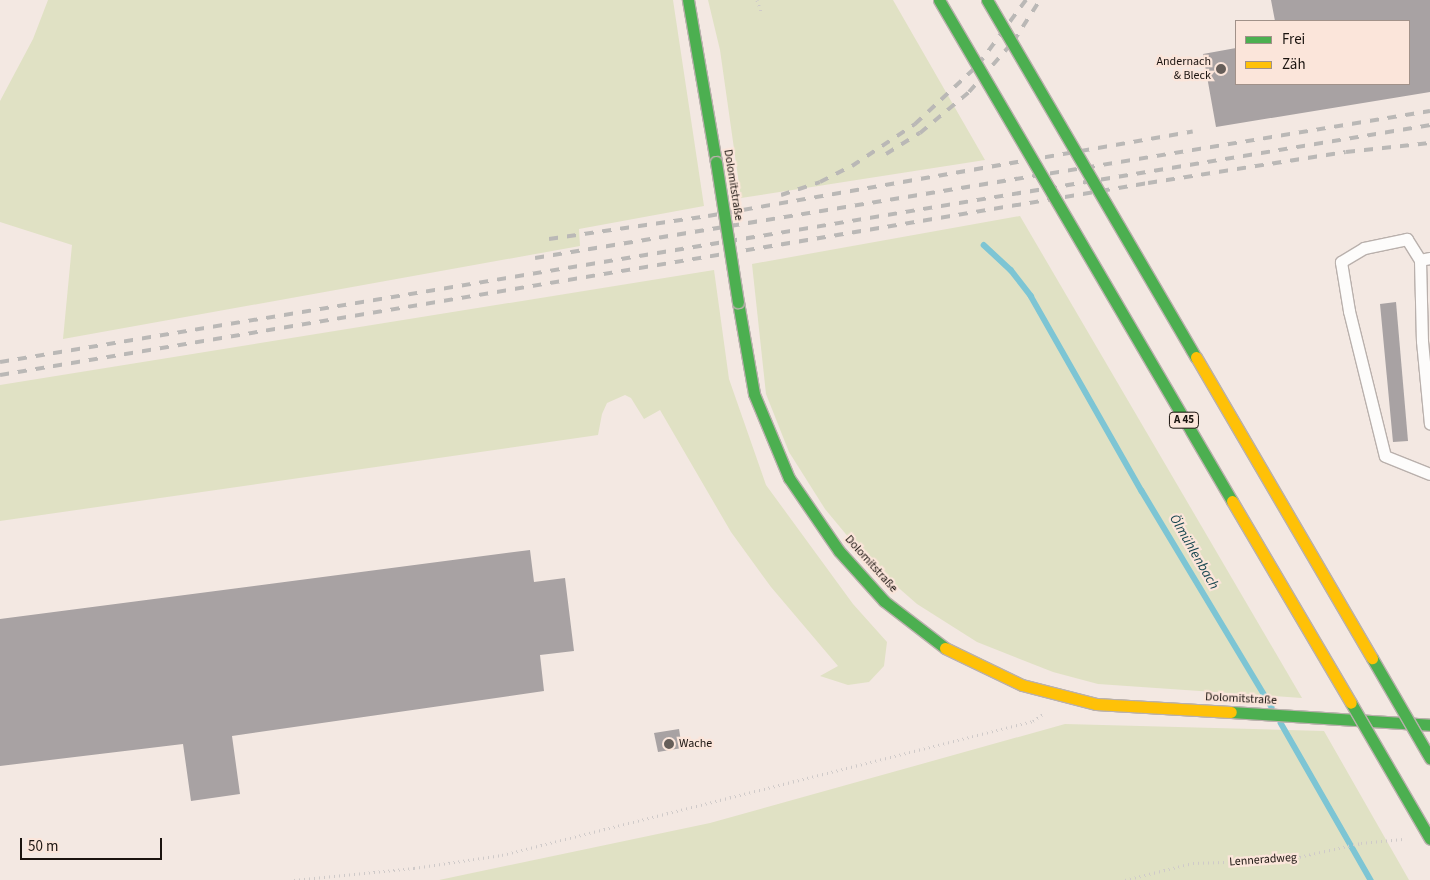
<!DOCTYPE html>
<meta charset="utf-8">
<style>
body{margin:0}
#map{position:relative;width:1430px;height:880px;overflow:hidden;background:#f3e8e2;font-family:"Source Sans 3",sans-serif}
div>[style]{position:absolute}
.green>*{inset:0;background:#e0e1c4}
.stream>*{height:5.5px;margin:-2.75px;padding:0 2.75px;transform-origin:2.75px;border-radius:2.75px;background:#7dc5d4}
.building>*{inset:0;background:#a8a2a3}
.path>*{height:3px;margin-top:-1.5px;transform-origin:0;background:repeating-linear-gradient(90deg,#cfcac9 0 1px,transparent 0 5px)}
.roads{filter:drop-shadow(1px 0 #b9b0ac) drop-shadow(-1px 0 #b9b0ac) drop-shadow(0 1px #b9b0ac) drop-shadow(0 -1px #b9b0ac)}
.lane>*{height:11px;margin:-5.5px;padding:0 5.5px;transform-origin:5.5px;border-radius:5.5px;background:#fdfcfb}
.fast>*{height:11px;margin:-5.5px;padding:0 5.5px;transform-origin:5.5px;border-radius:5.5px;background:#4caf50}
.slow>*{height:11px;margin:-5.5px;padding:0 5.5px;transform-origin:5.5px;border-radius:5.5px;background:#ffc107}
.rail>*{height:4px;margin-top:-2px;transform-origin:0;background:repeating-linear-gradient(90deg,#bab8b6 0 9px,transparent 0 18px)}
.bridges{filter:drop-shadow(1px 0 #b9b0ac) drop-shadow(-1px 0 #b9b0ac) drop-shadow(0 1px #b9b0ac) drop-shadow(0 -1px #b9b0ac)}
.fast-bridge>*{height:11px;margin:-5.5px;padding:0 5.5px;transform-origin:5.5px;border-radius:5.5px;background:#4caf50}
.slow-bridge>*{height:11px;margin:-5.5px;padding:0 5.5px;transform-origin:5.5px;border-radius:5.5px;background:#ffc107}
.dots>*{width:14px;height:14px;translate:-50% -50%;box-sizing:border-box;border:2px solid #fbe5da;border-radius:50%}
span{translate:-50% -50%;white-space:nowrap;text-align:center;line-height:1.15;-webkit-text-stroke:4.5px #fbe5da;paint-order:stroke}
.shield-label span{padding:1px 4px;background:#fbe5da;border:1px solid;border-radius:4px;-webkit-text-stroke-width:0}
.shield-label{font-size:11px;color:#1a130f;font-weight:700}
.poi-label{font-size:12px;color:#1a130f}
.right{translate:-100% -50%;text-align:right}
.left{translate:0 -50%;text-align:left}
.street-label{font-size:12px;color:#1a130f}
.water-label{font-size:14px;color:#164650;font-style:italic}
.legend{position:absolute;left:1235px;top:20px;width:175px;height:65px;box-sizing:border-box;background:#fbe5da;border:1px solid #a19189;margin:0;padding:6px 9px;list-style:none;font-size:15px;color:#1a130f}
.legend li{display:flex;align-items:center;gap:10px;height:25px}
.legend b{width:25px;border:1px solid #a19189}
.scale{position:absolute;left:20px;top:838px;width:142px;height:22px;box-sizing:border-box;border:2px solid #1a130f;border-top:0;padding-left:6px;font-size:15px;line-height:18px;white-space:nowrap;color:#1a130f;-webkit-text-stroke:4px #fbe5da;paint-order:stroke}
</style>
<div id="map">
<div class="green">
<i style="clip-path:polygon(48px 0,673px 0,704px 206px,579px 229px,580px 246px,63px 339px,72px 245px,0 222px,0 101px,33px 39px)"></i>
<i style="clip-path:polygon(708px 0,893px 0,985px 160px,741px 198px,720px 50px)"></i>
<i style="clip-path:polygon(1020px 216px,1302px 698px,1098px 684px,1053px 672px,977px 642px,917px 604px,869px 562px,825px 509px,789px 452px,766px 394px,752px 264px)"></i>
<i style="clip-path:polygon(714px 270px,729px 379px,766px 485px,853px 604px,887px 642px,884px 666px,869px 682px,848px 685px,820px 676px,838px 666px,771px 587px,731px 532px,660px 410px,644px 419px,631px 398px,625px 395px,607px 403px,602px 414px,598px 435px,0 521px,0 385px)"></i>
<i style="clip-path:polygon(1065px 724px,1324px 731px,1409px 880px,439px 880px,710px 823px)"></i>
</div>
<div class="stream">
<i style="left:984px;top:245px;width:37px;rotate:43deg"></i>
<i style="left:1011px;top:270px;width:33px;rotate:52deg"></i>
<i style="left:1031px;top:296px;width:224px;rotate:60.4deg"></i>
<i style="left:1142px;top:491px;width:252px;rotate:59deg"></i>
<i style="left:1281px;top:723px;width:181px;rotate:60.2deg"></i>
</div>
<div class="building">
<i style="clip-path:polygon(1271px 0,1430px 0,1430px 92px,1216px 127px,1203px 54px,1236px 48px,1236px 84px,1409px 84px,1409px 21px,1275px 21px)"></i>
<i style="clip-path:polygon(1396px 302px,1408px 441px,1393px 442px,1380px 304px)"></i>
<i style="clip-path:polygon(530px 550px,534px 582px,565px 578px,574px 651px,540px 655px,544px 691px,232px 736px,240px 794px,191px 801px,183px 744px,0 766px,0 619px)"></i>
<i style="clip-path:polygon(679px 729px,682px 748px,658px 752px,654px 733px)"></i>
</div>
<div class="path">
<i style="left:757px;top:0;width:12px;rotate:70deg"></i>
<i style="left:294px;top:880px;width:121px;rotate:-5.7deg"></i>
<i style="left:414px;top:868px;width:89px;rotate:-8.4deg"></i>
<i style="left:502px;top:855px;width:548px;rotate:-14.16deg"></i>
<i style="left:1033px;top:721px;width:12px;rotate:-35deg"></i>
<i style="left:1125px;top:880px;width:70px;rotate:-14deg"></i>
<i style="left:1193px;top:863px;width:92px;rotate:-1.9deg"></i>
<i style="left:1285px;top:860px;width:78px;rotate:-12.6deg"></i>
<i style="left:1361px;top:843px;width:42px;rotate:-5.4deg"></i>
</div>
<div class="roads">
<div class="lane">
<i style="left:1430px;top:258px;width:10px;rotate:169deg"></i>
<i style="left:1420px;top:260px;width:81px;rotate:88.6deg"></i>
<i style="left:1422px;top:341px;width:83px;rotate:84.5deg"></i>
<i style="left:1420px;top:260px;width:25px;rotate:-122deg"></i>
<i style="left:1407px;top:239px;width:44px;rotate:168.2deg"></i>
<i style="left:1364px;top:248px;width:27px;rotate:149deg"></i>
<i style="left:1341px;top:262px;width:50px;rotate:80.7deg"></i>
<i style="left:1349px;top:311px;width:149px;rotate:76.1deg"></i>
<i style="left:1385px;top:456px;width:48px;rotate:21.8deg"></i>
</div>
<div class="fast">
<i style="left:688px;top:0;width:164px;rotate:80.2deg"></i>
<i style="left:738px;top:302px;width:93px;rotate:80.1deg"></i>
<i style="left:754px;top:394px;width:91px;rotate:67.4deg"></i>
<i style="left:789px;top:478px;width:88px;rotate:55.6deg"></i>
<i style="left:839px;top:551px;width:67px;rotate:48deg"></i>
<i style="left:884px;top:601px;width:77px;rotate:37.6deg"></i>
<i style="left:1231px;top:712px;width:199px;rotate:3.7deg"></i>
</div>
<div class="slow">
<i style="left:945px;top:648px;width:85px;rotate:25.7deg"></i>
<i style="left:1022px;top:685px;width:76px;rotate:14.4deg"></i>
<i style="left:1096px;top:704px;width:135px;rotate:3.4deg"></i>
</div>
</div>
<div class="rail">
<i style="left:886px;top:154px;width:40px;rotate:-32deg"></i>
<i style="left:920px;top:133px;width:64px;rotate:-39.9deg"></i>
<i style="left:969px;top:92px;width:67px;rotate:-48.7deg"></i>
<i style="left:1013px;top:42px;width:50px;rotate:-57.3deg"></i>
<i style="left:781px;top:195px;width:41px;rotate:-18.4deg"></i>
<i style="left:820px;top:182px;width:36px;rotate:-27deg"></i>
<i style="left:852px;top:166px;width:76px;rotate:-33.7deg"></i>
<i style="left:915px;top:124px;width:86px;rotate:-43.1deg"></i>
<i style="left:978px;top:65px;width:81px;rotate:-53.6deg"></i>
<i style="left:549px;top:239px;width:161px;rotate:-8.2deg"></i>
<i style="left:708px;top:216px;width:492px;rotate:-9.9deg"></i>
<i style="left:535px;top:258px;width:907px;rotate:-9.33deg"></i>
<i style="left:0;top:362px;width:1450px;rotate:-9.41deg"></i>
<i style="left:0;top:375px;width:1164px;rotate:-9.49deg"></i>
<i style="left:1148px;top:183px;width:200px;rotate:-8.9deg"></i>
<i style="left:1346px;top:152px;width:84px;rotate:-6.1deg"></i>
</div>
<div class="bridges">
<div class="fast-bridge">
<i style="left:939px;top:0;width:580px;rotate:59.68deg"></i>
<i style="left:987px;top:0;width:414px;rotate:59.7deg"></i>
<i style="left:716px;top:162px;width:142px;rotate:81.1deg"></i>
<i style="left:1372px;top:658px;width:116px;rotate:59.9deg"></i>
<i style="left:1351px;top:703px;width:157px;rotate:59.8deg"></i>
</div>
<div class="slow-bridge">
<i style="left:1196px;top:357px;width:349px;rotate:59.7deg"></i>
<i style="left:1232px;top:501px;width:234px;rotate:59.5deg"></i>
</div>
</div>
<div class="dots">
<i style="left:1221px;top:69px;background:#665e59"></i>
<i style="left:669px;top:744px;background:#665e59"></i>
</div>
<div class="shield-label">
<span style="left:1184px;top:420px">A 45</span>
</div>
<div class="poi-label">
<span class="right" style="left:1211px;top:69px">Andernach<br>&amp; Bleck</span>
<span class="left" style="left:679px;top:744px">Wache</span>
</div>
<div class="street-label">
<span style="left:733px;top:185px;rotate:81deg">Dolomitstraße</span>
<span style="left:871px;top:564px;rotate:48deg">Dolomitstraße</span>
<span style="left:1241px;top:699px;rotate:3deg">Dolomitstraße</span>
<span style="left:1263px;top:860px;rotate:-4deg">Lenneradweg</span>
</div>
<div class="water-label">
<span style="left:1194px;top:552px;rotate:60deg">Ölmühlenbach</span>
</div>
<ul class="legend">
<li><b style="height:6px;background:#4caf50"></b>Frei</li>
<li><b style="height:6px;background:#ffc107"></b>Zäh</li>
</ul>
<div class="scale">50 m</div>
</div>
